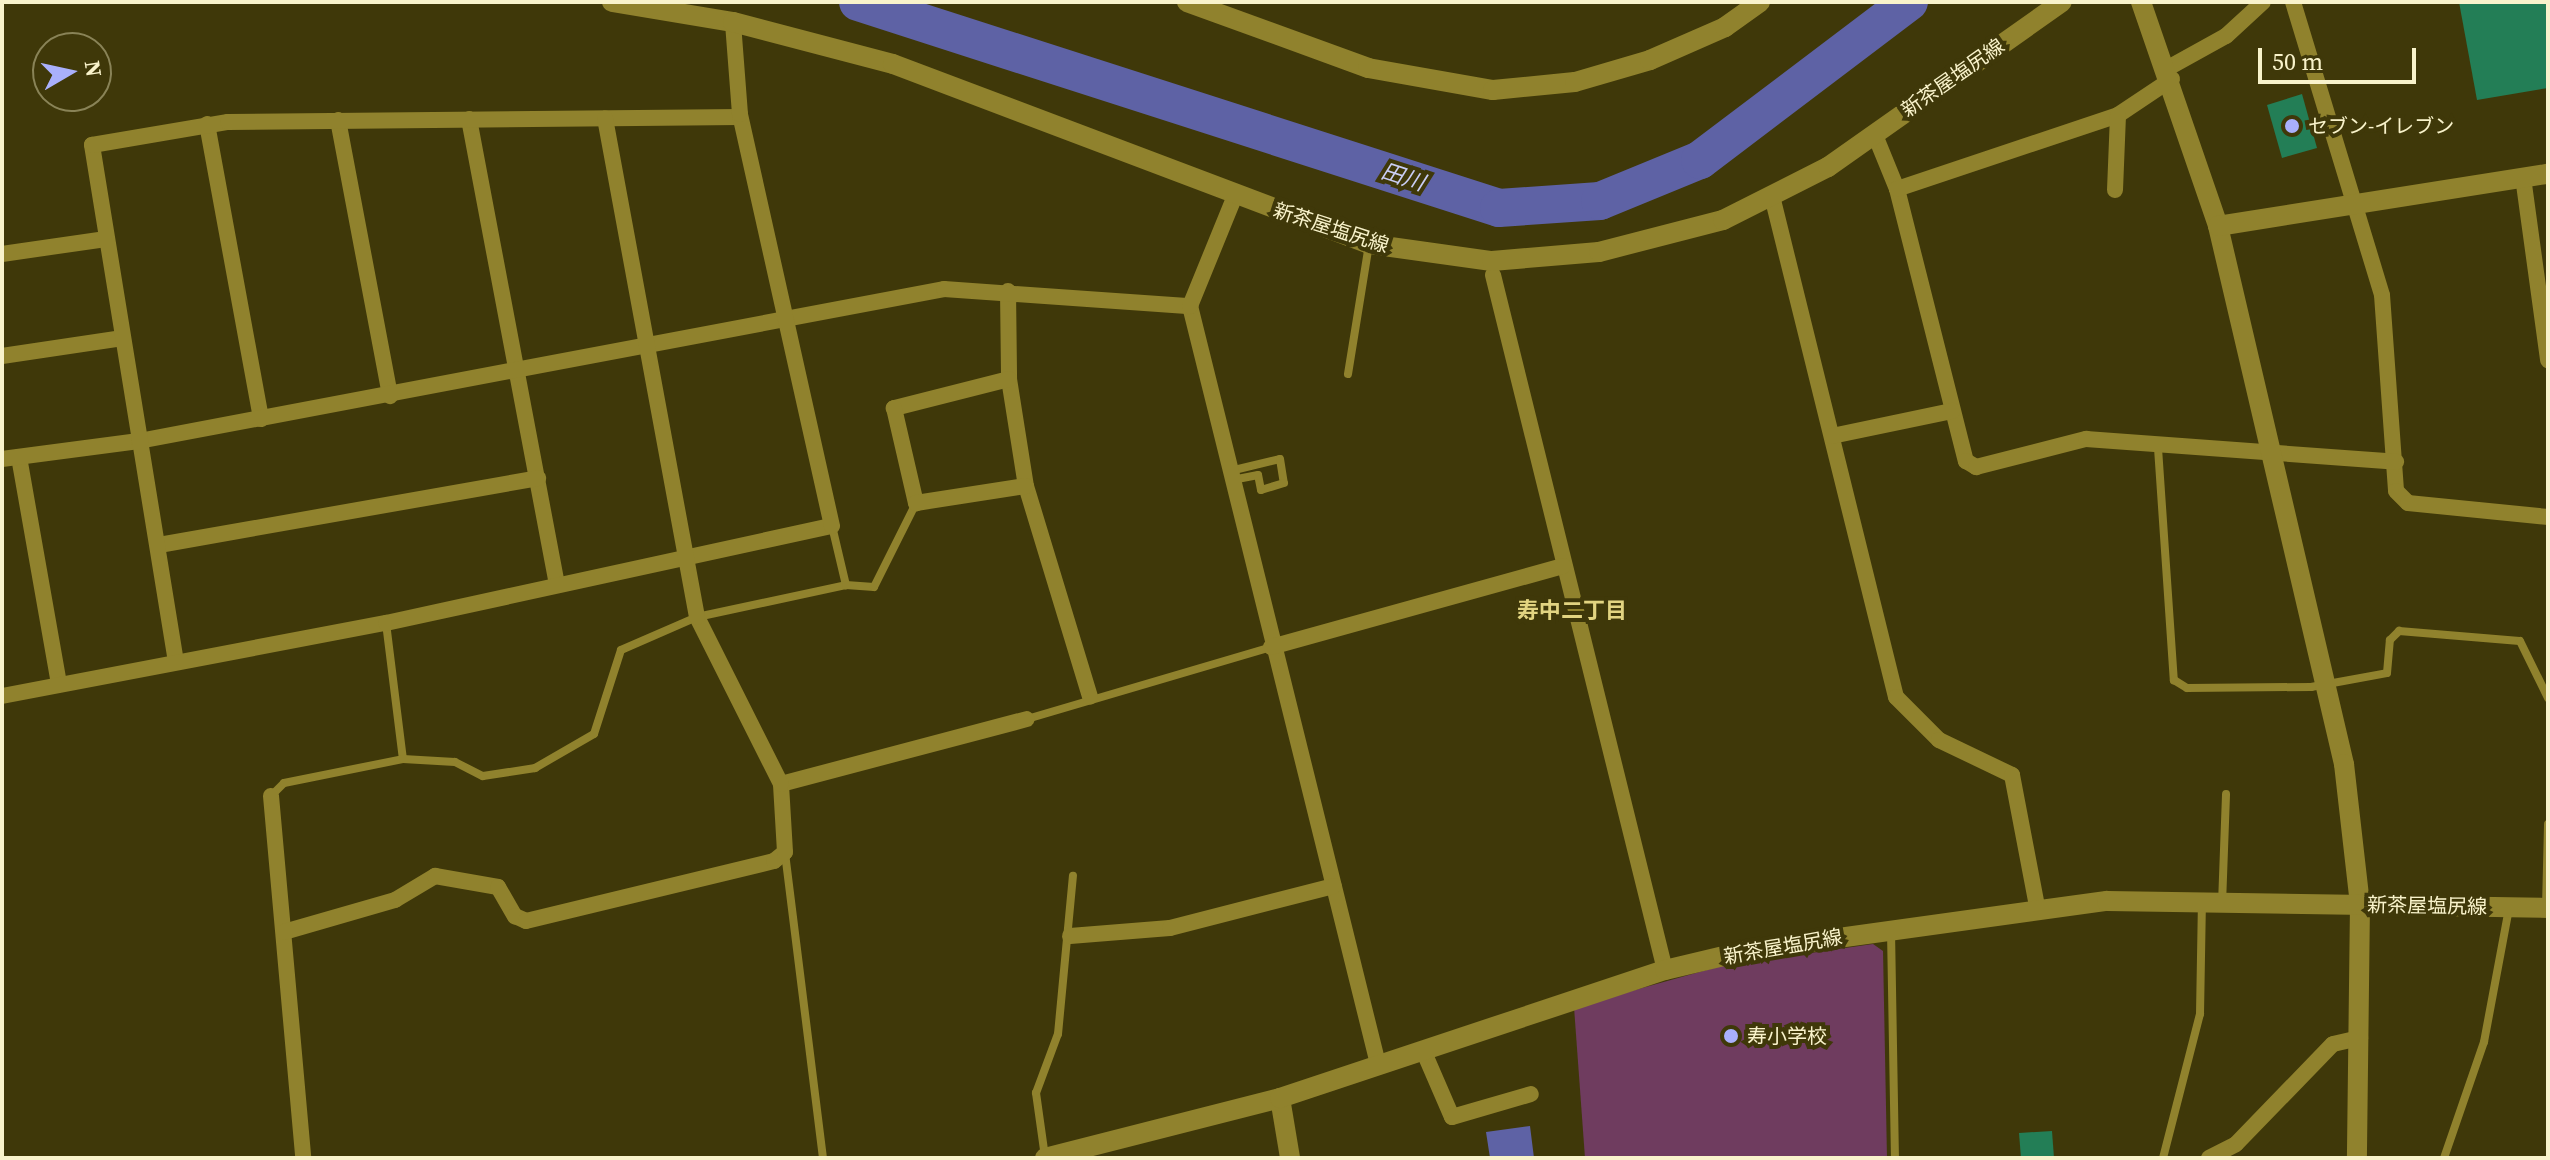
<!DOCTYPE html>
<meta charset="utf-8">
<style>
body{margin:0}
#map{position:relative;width:2550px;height:1160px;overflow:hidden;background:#3f3809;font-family:"Source Serif 4","Noto Sans JP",serif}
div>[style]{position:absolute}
.green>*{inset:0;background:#6f3c5f}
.water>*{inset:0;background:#5e62a5}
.river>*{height:38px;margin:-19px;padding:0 19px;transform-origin:19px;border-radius:19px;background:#5e62a5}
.building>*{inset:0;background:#237e56}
.service>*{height:8px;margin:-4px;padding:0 4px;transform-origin:4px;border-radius:4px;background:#90822d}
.minor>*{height:16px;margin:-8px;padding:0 8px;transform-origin:8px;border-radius:8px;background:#90822d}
.tertiary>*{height:20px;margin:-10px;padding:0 10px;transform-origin:10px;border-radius:10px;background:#90822d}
.secondary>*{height:20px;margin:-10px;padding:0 10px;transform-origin:10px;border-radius:10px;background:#90822d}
.dots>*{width:22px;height:22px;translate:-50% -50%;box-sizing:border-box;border:4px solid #3f3809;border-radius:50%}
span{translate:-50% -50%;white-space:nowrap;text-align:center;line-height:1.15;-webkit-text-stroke:8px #3f3809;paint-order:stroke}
.street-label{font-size:20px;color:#f9f3cb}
.poi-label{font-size:20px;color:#f9f3cb}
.left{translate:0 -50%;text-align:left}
.water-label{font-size:22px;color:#cacef5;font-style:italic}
.neighbourhood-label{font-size:22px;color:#e2d481;font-weight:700}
.frame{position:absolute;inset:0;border:4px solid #f9f3cb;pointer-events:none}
.north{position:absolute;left:32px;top:32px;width:80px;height:80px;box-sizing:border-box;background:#3f3809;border:2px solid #898357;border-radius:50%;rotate:81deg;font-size:22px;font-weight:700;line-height:32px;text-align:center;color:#f9f3cb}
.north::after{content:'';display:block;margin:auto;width:28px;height:36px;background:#a9b0fc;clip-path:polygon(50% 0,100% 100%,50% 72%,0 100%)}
.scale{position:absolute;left:2258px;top:48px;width:158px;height:36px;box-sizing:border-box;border:4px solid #f9f3cb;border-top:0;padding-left:10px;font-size:24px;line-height:28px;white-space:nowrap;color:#f9f3cb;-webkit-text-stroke:6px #3f3809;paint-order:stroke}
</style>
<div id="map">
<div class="green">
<i style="clip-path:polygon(1873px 944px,1883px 951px,1887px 1158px,1585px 1158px,1574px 1007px,1721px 966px)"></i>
</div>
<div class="water">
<i style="clip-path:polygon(1530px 1126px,1534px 1158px,1490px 1158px,1486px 1132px)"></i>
</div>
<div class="river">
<i style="left:858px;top:2px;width:673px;rotate:17.82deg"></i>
<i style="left:1499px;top:208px;width:101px;rotate:-4deg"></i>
<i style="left:1600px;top:201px;width:108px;rotate:-22.3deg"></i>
<i style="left:1700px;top:160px;width:262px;rotate:-37.1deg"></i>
</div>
<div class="building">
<i style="clip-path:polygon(2459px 2px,2548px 2px,2548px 88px,2477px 100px)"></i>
<i style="clip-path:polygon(2302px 94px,2317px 148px,2282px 158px,2267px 105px)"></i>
<i style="clip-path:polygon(2052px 1131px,2054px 1158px,2021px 1158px,2019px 1133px)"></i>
</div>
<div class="service">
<i style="left:1348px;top:374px;width:131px;rotate:-80.8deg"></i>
<i style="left:2158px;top:448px;width:233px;rotate:86.1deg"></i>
<i style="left:2174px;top:680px;width:15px;rotate:32deg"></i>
<i style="left:2187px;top:688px;width:124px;rotate:-0.5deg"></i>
<i style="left:2311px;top:687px;width:77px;rotate:-10.4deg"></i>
<i style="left:2387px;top:673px;width:33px;rotate:-85deg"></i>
<i style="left:2390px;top:640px;width:13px;rotate:-45deg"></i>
<i style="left:2399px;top:631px;width:121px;rotate:4.7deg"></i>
<i style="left:2520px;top:641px;width:64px;rotate:63.8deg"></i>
<i style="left:1230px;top:471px;width:51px;rotate:-13.5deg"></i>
<i style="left:1280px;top:459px;width:24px;rotate:81deg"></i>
<i style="left:1284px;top:483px;width:24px;rotate:163deg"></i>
<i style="left:1261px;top:490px;width:15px;rotate:-101deg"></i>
<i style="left:1258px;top:475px;width:25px;rotate:169deg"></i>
<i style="left:832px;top:526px;width:61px;rotate:76.7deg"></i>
<i style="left:386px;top:623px;width:137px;rotate:82.9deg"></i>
<i style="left:1027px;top:719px;width:254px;rotate:-16.4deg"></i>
<i style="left:271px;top:796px;width:18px;rotate:-45deg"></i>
<i style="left:284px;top:783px;width:121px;rotate:-11.4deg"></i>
<i style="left:403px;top:759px;width:52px;rotate:3.3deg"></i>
<i style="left:455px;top:762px;width:31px;rotate:27deg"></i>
<i style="left:483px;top:776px;width:53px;rotate:-8.7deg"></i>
<i style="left:535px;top:768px;width:68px;rotate:-30deg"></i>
<i style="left:594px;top:734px;width:88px;rotate:-72.2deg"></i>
<i style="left:621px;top:650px;width:83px;rotate:-23.5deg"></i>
<i style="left:697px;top:617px;width:152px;rotate:-12.1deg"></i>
<i style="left:846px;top:585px;width:28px;rotate:4deg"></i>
<i style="left:874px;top:587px;width:94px;rotate:-63.4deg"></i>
<i style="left:785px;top:853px;width:307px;rotate:82.9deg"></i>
<i style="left:2222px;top:904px;width:110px;rotate:-87.9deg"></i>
<i style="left:2546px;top:907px;width:83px;rotate:-88.6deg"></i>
<i style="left:1891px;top:931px;width:227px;rotate:89deg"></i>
<i style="left:1045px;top:1157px;width:65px;rotate:-98deg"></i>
<i style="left:1036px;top:1093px;width:63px;rotate:-69.6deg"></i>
<i style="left:1058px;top:1034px;width:159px;rotate:-84.6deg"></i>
<i style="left:2163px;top:1158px;width:149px;rotate:-75.6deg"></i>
<i style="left:2200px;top:1014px;width:110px;rotate:-89deg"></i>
<i style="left:2444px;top:1158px;width:123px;rotate:-71deg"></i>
<i style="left:2484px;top:1042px;width:135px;rotate:-79.4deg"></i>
</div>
<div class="minor">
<i style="left:2293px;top:2px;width:306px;rotate:73.1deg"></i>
<i style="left:2382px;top:295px;width:196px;rotate:85.9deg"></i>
<i style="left:2396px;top:491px;width:17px;rotate:45deg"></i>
<i style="left:2408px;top:503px;width:141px;rotate:5.7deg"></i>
<i style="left:2168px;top:68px;width:66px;rotate:-28.9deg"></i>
<i style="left:2226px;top:36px;width:50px;rotate:-42.6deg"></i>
<i style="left:469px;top:119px;width:474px;rotate:79.3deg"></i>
<i style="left:338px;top:120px;width:281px;rotate:79.3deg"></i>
<i style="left:207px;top:124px;width:300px;rotate:79.6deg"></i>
<i style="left:1875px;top:135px;width:58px;rotate:67.8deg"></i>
<i style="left:1897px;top:189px;width:281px;rotate:75.8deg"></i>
<i style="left:1966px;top:461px;width:12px;rotate:31deg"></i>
<i style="left:1976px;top:467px;width:114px;rotate:-14.3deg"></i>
<i style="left:2086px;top:439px;width:311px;rotate:4.2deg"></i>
<i style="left:2523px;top:177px;width:185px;rotate:82.2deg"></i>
<i style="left:1897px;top:189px;width:233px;rotate:-18.5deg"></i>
<i style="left:2118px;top:115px;width:65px;rotate:-33.7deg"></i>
<i style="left:2115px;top:190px;width:75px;rotate:-87.7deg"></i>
<i style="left:1772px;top:196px;width:516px;rotate:76.1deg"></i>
<i style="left:1896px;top:697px;width:61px;rotate:45deg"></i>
<i style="left:1939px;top:740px;width:81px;rotate:25.6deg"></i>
<i style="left:2012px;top:775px;width:133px;rotate:79.2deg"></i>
<i style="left:2px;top:254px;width:105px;rotate:-8.2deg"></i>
<i style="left:1493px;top:275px;width:716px;rotate:76.1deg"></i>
<i style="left:1008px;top:291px;width:88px;rotate:89.3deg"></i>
<i style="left:1009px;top:379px;width:108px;rotate:81deg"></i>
<i style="left:1026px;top:486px;width:220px;rotate:73.1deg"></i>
<i style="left:1190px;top:306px;width:781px;rotate:76.07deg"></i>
<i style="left:2px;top:356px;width:122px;rotate:-8.5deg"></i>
<i style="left:1009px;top:379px;width:119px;rotate:165.8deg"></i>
<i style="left:894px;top:408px;width:98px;rotate:77deg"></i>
<i style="left:916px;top:503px;width:111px;rotate:-8.8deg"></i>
<i style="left:1832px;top:436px;width:123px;rotate:-11.8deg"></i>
<i style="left:19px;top:457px;width:231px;rotate:80deg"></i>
<i style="left:2px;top:459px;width:138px;rotate:-7.5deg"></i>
<i style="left:139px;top:441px;width:819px;rotate:-10.69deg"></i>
<i style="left:944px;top:289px;width:247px;rotate:4deg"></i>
<i style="left:1190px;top:306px;width:119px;rotate:-67.8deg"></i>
<i style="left:159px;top:545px;width:385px;rotate:-10deg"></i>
<i style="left:1271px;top:647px;width:303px;rotate:-15.5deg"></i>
<i style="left:176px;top:662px;width:524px;rotate:-99.23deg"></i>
<i style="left:92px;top:145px;width:138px;rotate:-9.6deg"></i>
<i style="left:228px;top:122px;width:512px;rotate:-0.56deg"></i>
<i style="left:2px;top:696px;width:391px;rotate:-10.8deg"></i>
<i style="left:386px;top:623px;width:456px;rotate:-12.3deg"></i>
<i style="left:832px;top:526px;width:422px;rotate:-102.6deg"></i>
<i style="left:740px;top:114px;width:92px;rotate:-94.4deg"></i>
<i style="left:781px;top:784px;width:254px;rotate:-14.8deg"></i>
<i style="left:271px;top:796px;width:363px;rotate:84.9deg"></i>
<i style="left:284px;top:932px;width:116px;rotate:-16.1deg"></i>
<i style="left:395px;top:900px;width:47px;rotate:-31deg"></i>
<i style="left:435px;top:876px;width:64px;rotate:9.9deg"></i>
<i style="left:498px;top:887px;width:34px;rotate:60deg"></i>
<i style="left:515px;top:916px;width:12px;rotate:24deg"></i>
<i style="left:526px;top:921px;width:255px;rotate:-13.6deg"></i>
<i style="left:774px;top:861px;width:14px;rotate:-39deg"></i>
<i style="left:785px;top:852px;width:68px;rotate:-93.4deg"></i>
<i style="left:781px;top:784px;width:187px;rotate:-116.7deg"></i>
<i style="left:697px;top:617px;width:507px;rotate:-100.45deg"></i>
<i style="left:1070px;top:936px;width:100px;rotate:-4.6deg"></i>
<i style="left:1170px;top:928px;width:169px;rotate:-14.4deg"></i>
<i style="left:1423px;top:1050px;width:73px;rotate:66.6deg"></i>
<i style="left:1452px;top:1117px;width:82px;rotate:-16.2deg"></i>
<i style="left:2209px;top:1158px;width:30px;rotate:-27deg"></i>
<i style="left:2236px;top:1144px;width:139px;rotate:-45.9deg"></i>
<i style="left:2333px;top:1044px;width:28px;rotate:-13deg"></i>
</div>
<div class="tertiary">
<i style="left:1187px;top:2px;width:193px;rotate:20deg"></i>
<i style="left:1368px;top:68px;width:127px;rotate:10deg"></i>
<i style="left:1493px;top:90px;width:82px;rotate:-5.6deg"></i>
<i style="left:1575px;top:82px;width:78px;rotate:-16.3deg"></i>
<i style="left:1650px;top:60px;width:82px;rotate:-23.7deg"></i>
<i style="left:1725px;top:27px;width:43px;rotate:-35.5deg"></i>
<i style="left:2141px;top:2px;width:237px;rotate:71deg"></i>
<i style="left:2218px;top:226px;width:553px;rotate:76.82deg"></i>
<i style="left:2344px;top:764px;width:141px;rotate:83.5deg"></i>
<i style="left:2360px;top:904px;width:254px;rotate:90.7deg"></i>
<i style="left:2218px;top:226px;width:334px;rotate:-9deg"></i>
<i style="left:1280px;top:1098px;width:61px;rotate:80.5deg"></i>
</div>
<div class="secondary">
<i style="left:612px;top:2px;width:123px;rotate:9.4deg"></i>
<i style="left:733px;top:22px;width:165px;rotate:14.7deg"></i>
<i style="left:893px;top:64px;width:509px;rotate:20.71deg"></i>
<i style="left:1369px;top:244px;width:124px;rotate:7.9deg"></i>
<i style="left:1492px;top:261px;width:107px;rotate:-4.8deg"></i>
<i style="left:1599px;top:252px;width:128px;rotate:-14.5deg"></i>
<i style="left:1723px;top:220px;width:118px;rotate:-26.8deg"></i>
<i style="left:1828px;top:167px;width:286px;rotate:-35.2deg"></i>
<i style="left:1045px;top:1158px;width:243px;rotate:-14.3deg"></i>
<i style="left:1280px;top:1098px;width:406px;rotate:-18.4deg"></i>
<i style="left:1665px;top:970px;width:82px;rotate:-13.4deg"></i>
<i style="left:1745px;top:951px;width:365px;rotate:-7.9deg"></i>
<i style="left:2107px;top:901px;width:441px;rotate:0.9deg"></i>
</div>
<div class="dots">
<i style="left:2292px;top:126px;background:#a9b0fc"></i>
<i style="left:1731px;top:1036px;background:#a9b0fc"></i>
</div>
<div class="street-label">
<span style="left:1953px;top:78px;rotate:-35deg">新茶屋塩尻線</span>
<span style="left:1331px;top:228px;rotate:18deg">新茶屋塩尻線</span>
<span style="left:2427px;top:906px;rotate:1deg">新茶屋塩尻線</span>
<span style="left:1783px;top:947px;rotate:-10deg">新茶屋塩尻線</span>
</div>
<div class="poi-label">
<span class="left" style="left:2308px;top:126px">セブン-イレブン</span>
<span class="left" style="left:1747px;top:1036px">寿小学校</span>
</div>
<div class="water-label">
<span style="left:1403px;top:177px;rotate:18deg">田川</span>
</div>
<div class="neighbourhood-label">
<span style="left:1572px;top:611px">寿中二丁目</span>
</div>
<div class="frame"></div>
<div class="north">N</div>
<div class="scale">50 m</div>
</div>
